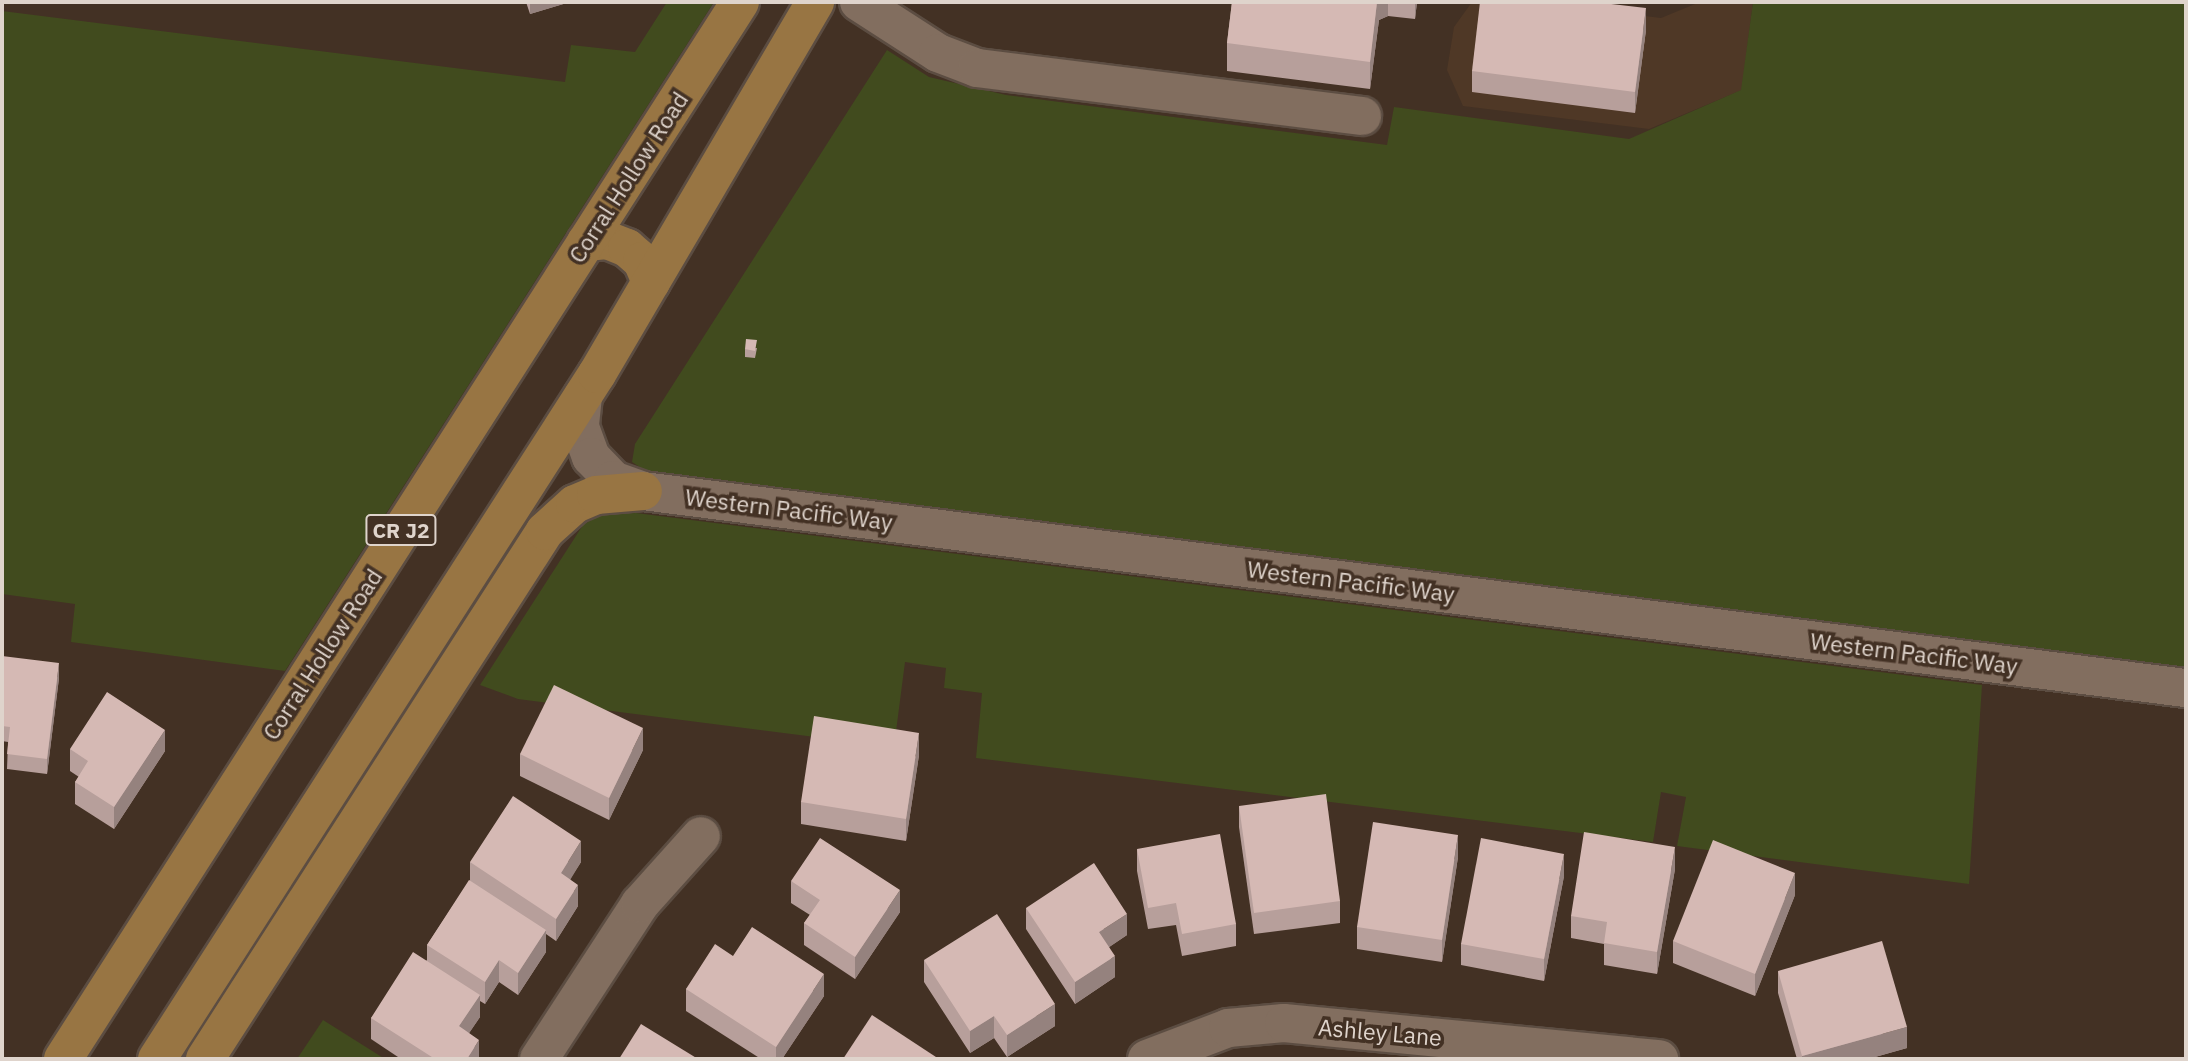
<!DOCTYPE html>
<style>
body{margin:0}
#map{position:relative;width:2188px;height:1061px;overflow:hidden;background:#433124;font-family:"IBM Plex Sans",sans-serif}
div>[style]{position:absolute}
.built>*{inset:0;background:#4f3826}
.green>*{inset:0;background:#414b1e}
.roads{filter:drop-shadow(2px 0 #5c4d42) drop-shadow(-2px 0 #5c4d42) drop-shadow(0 2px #5c4d42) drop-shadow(0 -2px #5c4d42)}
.minor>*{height:38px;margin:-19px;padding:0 19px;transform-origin:19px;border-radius:19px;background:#826e5f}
.major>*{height:38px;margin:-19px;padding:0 19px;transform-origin:19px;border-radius:19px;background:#987543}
.wall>*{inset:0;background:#b79f9b}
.shaded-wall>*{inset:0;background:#95827e}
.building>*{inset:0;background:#d5b9b4}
span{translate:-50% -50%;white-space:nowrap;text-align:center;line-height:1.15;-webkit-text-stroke:7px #433124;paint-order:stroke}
.shield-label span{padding:2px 5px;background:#433124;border:2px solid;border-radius:5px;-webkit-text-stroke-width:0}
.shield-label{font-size:21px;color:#dfd4cc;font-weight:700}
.street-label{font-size:23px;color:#dfd4cc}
.frame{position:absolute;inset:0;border:4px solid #dfd4cc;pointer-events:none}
</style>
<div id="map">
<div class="built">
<i style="clip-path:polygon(1472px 2px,1533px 2px,1661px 18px,1700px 2px,1753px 2px,1742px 90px,1649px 129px,1463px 106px,1447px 70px,1454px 27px)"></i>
</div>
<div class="green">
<i style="clip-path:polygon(667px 2px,714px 2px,285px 671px,71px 642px,75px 604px,2px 594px,2px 11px,565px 82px,571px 45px,635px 52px)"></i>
<i style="clip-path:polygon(1753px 2px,2186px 2px,2186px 676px,663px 482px,632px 462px,635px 444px,887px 50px,929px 77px,1006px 95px,1387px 145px,1394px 107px,1629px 139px,1741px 90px)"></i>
<i style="clip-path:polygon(636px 513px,1982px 685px,1969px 884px,1677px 846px,1686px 797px,1661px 792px,1653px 842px,976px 758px,982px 693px,944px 688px,946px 668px,905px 662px,894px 747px,518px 699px,480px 685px,583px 525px,601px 514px)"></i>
<i style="clip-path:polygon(323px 1020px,385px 1059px,297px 1059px)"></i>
</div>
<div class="roads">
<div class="minor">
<i style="left:859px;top:2px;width:94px;rotate:32.8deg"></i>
<i style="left:938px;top:53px;width:42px;rotate:21deg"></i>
<i style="left:977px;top:68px;width:388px;rotate:7.1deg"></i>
<i style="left:583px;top:396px;width:31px;rotate:96deg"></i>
<i style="left:580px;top:427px;width:32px;rotate:70deg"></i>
<i style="left:591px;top:457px;width:32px;rotate:46deg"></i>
<i style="left:613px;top:480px;width:32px;rotate:20deg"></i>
<i style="left:643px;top:491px;width:1556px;rotate:7.28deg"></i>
<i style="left:539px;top:1059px;width:185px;rotate:-56.9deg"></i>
<i style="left:640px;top:904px;width:91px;rotate:-48.1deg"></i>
<i style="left:1147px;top:1059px;width:87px;rotate:-20.9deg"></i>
<i style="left:1228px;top:1028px;width:56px;rotate:-5.1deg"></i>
<i style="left:1284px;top:1023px;width:377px;rotate:5.5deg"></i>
</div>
<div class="major">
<i style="left:586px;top:242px;width:21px;rotate:-5deg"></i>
<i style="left:607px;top:240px;width:22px;rotate:22deg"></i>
<i style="left:627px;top:248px;width:20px;rotate:41deg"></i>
<i style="left:642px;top:261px;width:23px;rotate:67deg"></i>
<i style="left:63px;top:1059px;width:1255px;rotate:-57.36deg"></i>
<i style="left:157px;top:1059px;width:814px;rotate:-57.29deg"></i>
<i style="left:597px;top:374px;width:431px;rotate:-59.6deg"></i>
<i style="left:205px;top:1059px;width:628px;rotate:-57.22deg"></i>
<i style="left:545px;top:531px;width:40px;rotate:-42deg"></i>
<i style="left:575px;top:504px;width:23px;rotate:-23deg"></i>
<i style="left:596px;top:495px;width:47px;rotate:-4.9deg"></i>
</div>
</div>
<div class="wall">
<i style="clip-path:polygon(526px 2px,570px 2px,530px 14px)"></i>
<i style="clip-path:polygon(1232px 2px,1417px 2px,1415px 19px,1388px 16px,1379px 20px,1370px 89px,1227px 71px,1227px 43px)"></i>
<i style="clip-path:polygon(1646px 30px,1635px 113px,1472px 92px,1472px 71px)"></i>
<i style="clip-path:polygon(757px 348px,755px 358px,745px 357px,745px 349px)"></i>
<i style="clip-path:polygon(2px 656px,59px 678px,47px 774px,7px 769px,8px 742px,2px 741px)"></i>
<i style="clip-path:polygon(70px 749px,165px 751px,114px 829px,75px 804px,75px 782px,79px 777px,70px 771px)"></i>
<i style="clip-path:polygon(643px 750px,609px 820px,520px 776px,520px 754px)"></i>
<i style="clip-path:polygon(919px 755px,906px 841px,801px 824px,801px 802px)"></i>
<i style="clip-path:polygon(1239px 806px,1340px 901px,1340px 923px,1254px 934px,1239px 827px)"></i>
<i style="clip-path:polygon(1137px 849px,1236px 924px,1236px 946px,1182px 956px,1176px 925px,1148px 929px,1137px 871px)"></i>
<i style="clip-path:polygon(1458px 857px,1442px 962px,1357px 949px,1357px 927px)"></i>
<i style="clip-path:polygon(470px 862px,581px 862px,570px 879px,578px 906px,556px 941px,546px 934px,546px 952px,518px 995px,499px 982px,485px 1004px,480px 1001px,480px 1017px,469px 1033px,479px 1059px,401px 1059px,371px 1039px,371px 1018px,427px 960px,427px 945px,470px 880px)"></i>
<i style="clip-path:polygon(1675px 869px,1657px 974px,1604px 965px,1604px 944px,1571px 938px,1571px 916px)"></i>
<i style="clip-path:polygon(1564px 876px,1544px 981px,1461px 965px,1461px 944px)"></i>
<i style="clip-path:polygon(791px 881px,900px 912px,855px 979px,804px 945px,804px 923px,810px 915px,791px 903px)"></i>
<i style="clip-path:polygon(1795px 895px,1755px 996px,1673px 963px,1673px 941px)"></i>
<i style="clip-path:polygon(1026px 908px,1127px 935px,1109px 947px,1115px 977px,1075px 1004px,1026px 929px)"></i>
<i style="clip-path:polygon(733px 956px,824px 996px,782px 1059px,761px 1059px,686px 1011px,686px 989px)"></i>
<i style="clip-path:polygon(924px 960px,1055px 1026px,1007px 1057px,994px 1038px,970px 1053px,924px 982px)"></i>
<i style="clip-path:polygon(1778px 971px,1907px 1048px,1868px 1059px,1797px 1059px,1778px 993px)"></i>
</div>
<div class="shaded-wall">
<i style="clip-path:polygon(530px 2px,570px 2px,530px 14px)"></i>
<i style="clip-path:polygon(1377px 2px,1388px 2px,1388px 16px,1379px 20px,1370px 89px,1370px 62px)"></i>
<i style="clip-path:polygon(1415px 2px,1417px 2px,1415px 19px)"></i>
<i style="clip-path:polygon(1646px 8px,1646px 30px,1635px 113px,1635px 92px)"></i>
<i style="clip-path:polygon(59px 663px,59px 678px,47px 774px,47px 759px)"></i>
<i style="clip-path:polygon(643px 728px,643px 750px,609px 820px,609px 798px)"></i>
<i style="clip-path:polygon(165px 730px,165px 751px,114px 829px,114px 807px)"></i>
<i style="clip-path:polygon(919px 733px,919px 755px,906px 841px,906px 819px)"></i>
<i style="clip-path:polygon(1458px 835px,1458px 857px,1442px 962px,1442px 940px)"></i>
<i style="clip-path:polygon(581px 841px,581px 862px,561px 895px,561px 873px)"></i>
<i style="clip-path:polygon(1675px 847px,1675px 869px,1657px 974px,1657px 952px)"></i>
<i style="clip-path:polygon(1564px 854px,1564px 876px,1544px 981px,1544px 959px)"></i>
<i style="clip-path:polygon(1795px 873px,1795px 895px,1755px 996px,1755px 974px)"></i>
<i style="clip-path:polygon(578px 885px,578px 906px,556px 941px,556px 919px)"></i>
<i style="clip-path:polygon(900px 890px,900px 912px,855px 979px,855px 957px)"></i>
<i style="clip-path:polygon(1127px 914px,1127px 935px,1099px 954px,1099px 932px)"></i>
<i style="clip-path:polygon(546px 930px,546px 952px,518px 995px,518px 973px)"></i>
<i style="clip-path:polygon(1115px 956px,1115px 977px,1075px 1004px,1075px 982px)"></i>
<i style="clip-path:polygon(499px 960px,499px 982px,485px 1004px,485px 982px)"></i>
<i style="clip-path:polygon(824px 974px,824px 996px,782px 1059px,776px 1059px,776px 1047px)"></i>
<i style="clip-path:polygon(480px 995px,480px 1017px,459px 1048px,459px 1026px)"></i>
<i style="clip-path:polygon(1055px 1004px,1055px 1026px,1007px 1057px,1007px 1035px)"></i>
<i style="clip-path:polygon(994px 1016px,994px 1038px,970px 1053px,970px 1031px)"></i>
<i style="clip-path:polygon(1907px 1027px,1907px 1048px,1868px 1059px,1802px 1059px,1802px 1056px)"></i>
<i style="clip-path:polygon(479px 1040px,479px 1059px,467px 1059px)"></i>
</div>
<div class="building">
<i style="clip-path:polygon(1232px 2px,1377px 2px,1370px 62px,1227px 43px)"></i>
<i style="clip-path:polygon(1480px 2px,1594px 2px,1646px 8px,1635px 92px,1472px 71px)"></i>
<i style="clip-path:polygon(746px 339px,757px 340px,755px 351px,745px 349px)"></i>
<i style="clip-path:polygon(2px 656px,59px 663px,47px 759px,7px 754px,10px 727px,2px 726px)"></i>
<i style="clip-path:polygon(554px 685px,643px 728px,609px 798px,520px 754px)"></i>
<i style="clip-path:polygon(107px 692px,165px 730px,114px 807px,75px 782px,88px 761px,70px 749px)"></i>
<i style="clip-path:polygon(814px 716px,919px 733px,906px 819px,801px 802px)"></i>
<i style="clip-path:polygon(1326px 794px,1340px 901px,1254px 913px,1239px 806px)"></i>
<i style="clip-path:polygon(513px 796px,581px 841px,561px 873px,578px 885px,556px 919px,470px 862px)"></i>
<i style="clip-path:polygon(1373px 822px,1458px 835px,1442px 940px,1357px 927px)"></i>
<i style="clip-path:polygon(1584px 832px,1675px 847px,1657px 952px,1604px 943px,1607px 922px,1571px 916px)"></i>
<i style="clip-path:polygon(1220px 834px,1236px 924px,1182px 934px,1176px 903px,1148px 908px,1137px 849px)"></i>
<i style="clip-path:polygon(820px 838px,900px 890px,855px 957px,804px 923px,820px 900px,791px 881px)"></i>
<i style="clip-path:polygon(1481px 838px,1564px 854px,1544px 959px,1461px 944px)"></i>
<i style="clip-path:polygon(1713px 840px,1795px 873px,1755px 974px,1673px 941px)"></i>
<i style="clip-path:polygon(1094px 863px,1127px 914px,1099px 932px,1115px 956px,1075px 982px,1026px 908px)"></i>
<i style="clip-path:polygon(469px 880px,546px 930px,518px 973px,499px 960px,485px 982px,427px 945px)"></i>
<i style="clip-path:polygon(997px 914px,1055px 1004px,1007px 1035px,994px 1016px,970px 1031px,924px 960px)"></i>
<i style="clip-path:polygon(752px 927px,824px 974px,776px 1047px,686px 989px,715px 944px,733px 956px)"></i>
<i style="clip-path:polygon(1882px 941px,1907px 1027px,1802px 1056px,1778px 971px)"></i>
<i style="clip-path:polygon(413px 952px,480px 995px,459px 1026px,479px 1040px,467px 1059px,435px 1059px,371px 1018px)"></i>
<i style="clip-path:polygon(872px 1015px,939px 1059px,843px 1059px)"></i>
<i style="clip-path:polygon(641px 1024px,698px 1059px,619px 1059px)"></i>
</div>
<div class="shield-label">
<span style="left:401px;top:530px">CR J2</span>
</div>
<div class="street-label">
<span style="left:628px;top:177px;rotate:-57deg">Corral Hollow Road</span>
<span style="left:789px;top:509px;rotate:7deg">Western Pacific Way</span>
<span style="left:1351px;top:581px;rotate:7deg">Western Pacific Way</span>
<span style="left:1914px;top:653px;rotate:7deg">Western Pacific Way</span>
<span style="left:322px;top:654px;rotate:-57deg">Corral Hollow Road</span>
<span style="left:1380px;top:1032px;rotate:5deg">Ashley Lane</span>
</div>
<div class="frame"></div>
</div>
